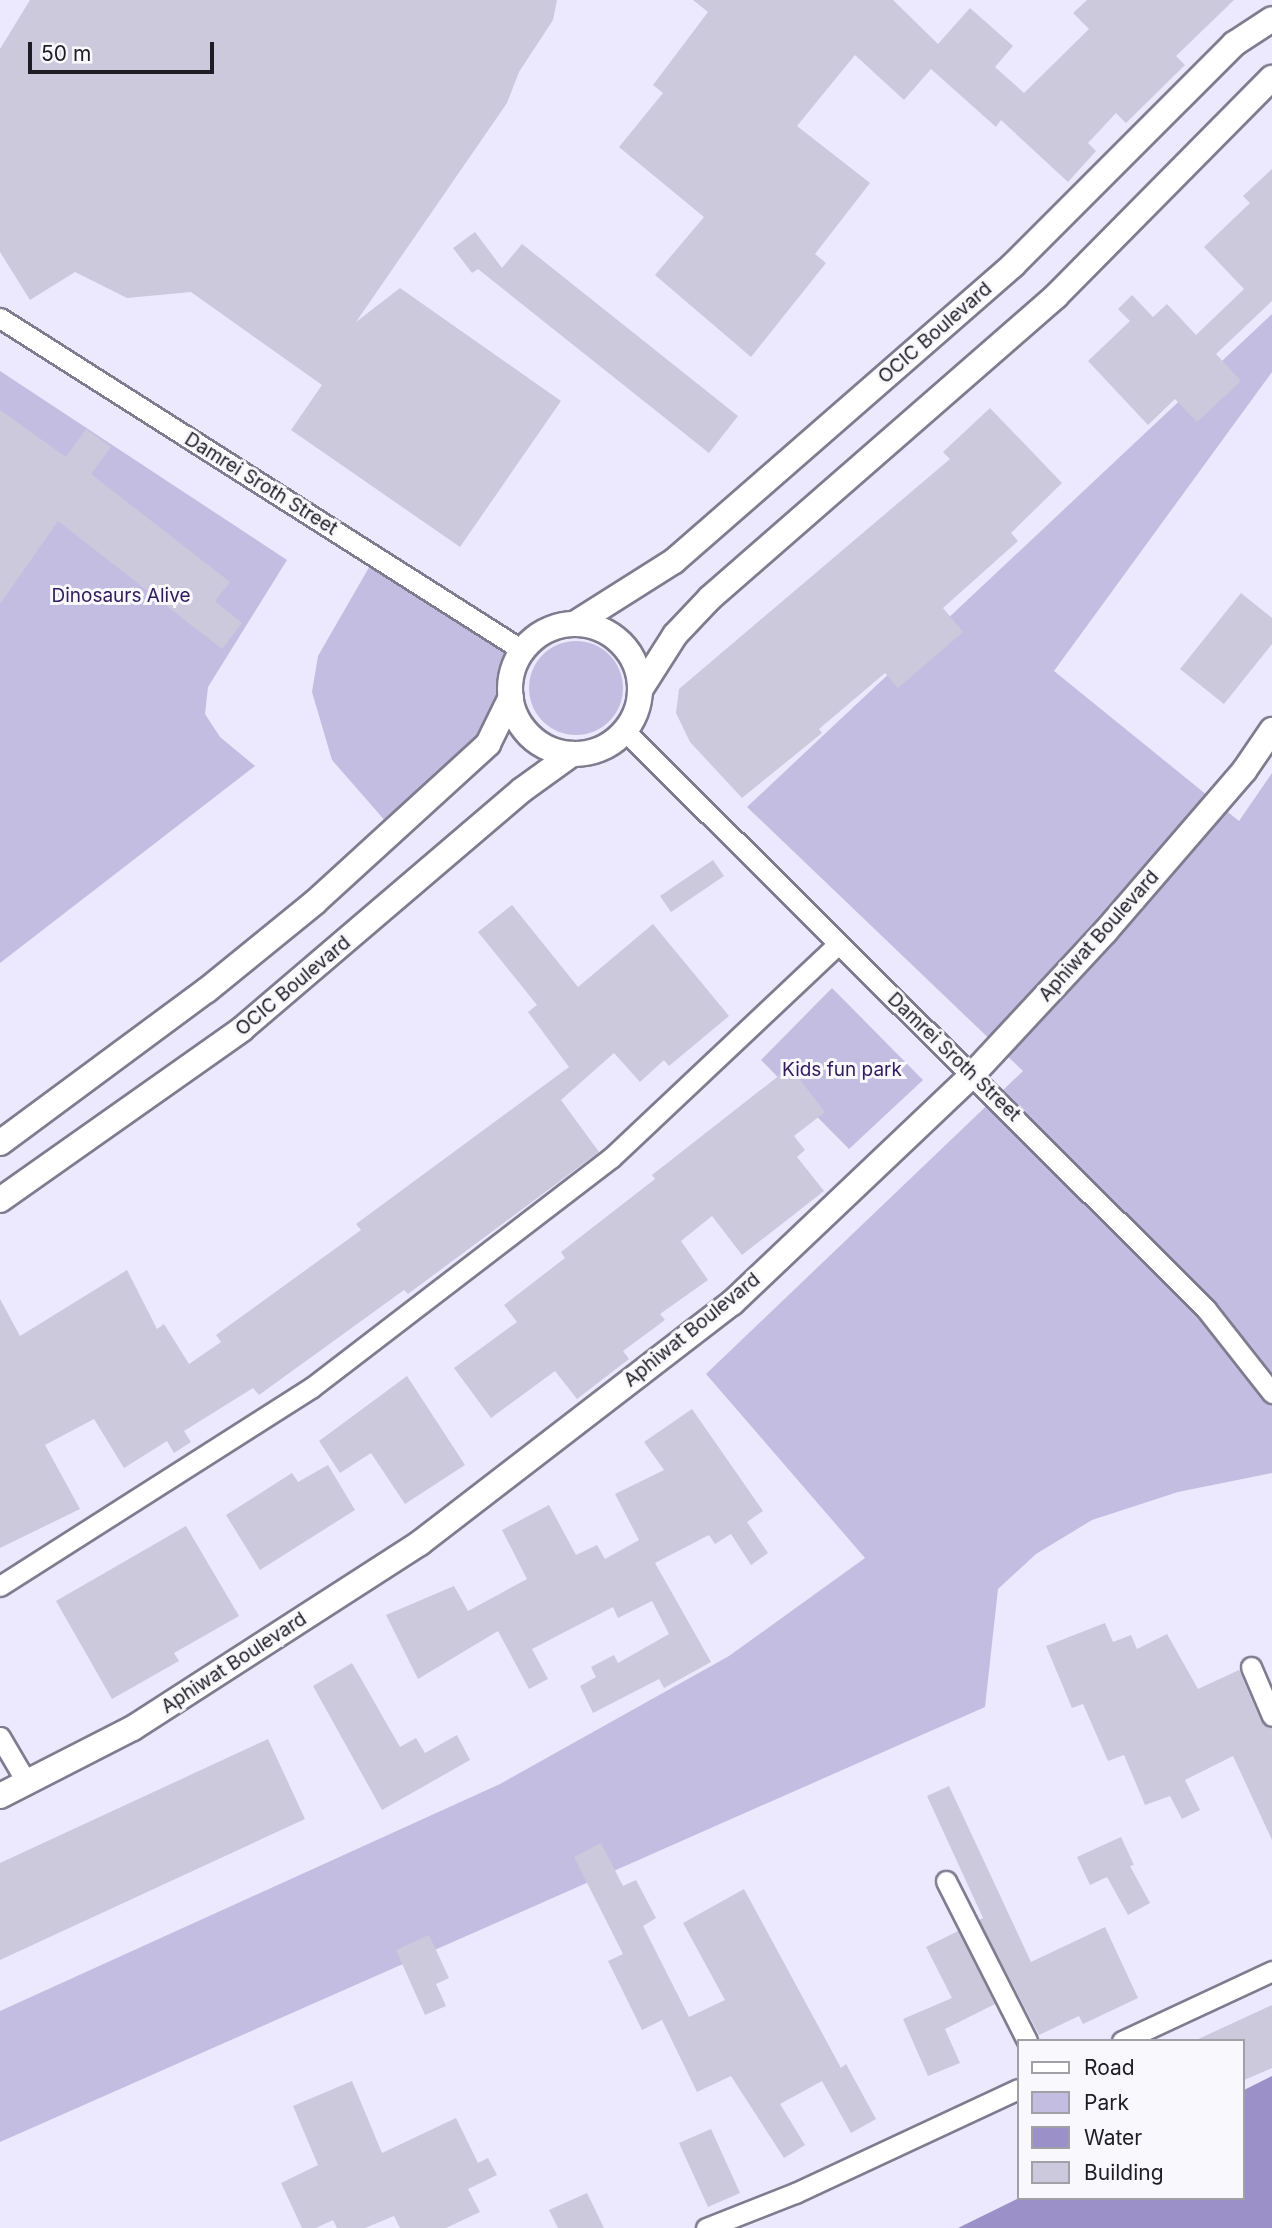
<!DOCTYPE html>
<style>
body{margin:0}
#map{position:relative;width:1272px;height:2228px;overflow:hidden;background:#ece8fd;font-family:Inter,sans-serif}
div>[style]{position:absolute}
.green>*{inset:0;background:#c3bde1}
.round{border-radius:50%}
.water>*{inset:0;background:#9b90c7}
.building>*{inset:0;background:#ccc9dd}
.roads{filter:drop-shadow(2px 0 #7f7c8f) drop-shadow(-2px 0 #7f7c8f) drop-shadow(0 2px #7f7c8f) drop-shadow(0 -2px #7f7c8f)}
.minor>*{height:19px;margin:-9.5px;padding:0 9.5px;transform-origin:9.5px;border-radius:9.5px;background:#fff}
.tertiary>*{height:24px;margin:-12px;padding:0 12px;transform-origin:12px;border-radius:12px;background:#fff}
.tertiary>.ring{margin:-12px;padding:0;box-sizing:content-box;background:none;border:24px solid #fff;border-radius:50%}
span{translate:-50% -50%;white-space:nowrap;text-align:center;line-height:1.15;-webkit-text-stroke:6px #f9f8fc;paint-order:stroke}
.street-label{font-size:19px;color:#1e1c24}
.park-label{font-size:19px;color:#301b5c}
.legend{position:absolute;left:1017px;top:2039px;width:228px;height:161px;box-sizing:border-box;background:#f9f8fc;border:2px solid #a1a0a6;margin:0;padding:9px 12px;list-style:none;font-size:21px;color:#1e1c24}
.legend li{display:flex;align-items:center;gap:14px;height:35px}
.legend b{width:35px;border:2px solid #a1a0a6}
.scale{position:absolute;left:28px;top:42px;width:186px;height:32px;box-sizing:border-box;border:4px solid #1e1c24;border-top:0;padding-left:9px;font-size:21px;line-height:24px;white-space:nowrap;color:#1e1c24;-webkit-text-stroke:5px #f9f8fc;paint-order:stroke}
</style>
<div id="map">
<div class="green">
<i style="clip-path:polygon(1272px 314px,1272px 372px,1054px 671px,1239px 821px,1272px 773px,1272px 1473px,1178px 1492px,1092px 1520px,1036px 1554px,998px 1589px,985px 1707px,0 2142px,0 2011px,500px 1784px,729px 1656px,865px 1558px,706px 1374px,1023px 1071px,747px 807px)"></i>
<i style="clip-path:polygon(0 371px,287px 560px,208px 687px,205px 714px,220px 737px,255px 766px,0 963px)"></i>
<i style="clip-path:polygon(375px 557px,522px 650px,512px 672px,511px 697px,488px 744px,394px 831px,332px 760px,312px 692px,318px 656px)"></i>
<i class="round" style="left:529px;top:641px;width:94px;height:94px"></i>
<i style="clip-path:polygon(832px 988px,923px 1080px,849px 1149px,761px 1060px)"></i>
</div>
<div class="water">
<i style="clip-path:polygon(1272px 2076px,1272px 2228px,958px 2228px,1019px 2198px,1242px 2198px,1242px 2091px)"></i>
</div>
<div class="building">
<i style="clip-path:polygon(30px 0,557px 0,553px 20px,519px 72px,507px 103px,356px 322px,400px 288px,561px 401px,460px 547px,291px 430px,322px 385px,191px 292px,127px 298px,75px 272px,30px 300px,0 252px,0 49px)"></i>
<i style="clip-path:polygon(693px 0,893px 0,938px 44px,970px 8px,1013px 46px,995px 67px,1024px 93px,1089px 29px,1073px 13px,1087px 0,1234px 0,1176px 56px,1185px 65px,1126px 123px,1116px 113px,1088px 143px,1096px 151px,1068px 182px,1001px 120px,996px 127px,931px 69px,904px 100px,855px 55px,797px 126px,870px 183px,815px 254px,826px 263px,751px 357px,655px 275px,704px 217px,619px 147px,663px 93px,653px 85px,708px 12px)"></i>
<i style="clip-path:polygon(1272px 169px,1272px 301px,1216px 354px,1241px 381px,1197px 422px,1175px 399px,1148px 425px,1088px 361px,1130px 321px,1118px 309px,1132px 295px,1153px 317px,1167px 304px,1196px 335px,1244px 289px,1204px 247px,1250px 203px,1243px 196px)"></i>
<i style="clip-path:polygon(475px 232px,502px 268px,522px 244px,738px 416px,709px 453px,478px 269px,472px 273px,453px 248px)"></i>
<i style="clip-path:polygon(990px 408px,1062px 483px,1011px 533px,1018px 541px,943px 608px,963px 632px,898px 688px,885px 673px,819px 729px,822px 733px,742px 798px,690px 742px,676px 713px,679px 689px,950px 459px,943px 452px)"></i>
<i style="clip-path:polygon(0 410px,66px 457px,86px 429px,111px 447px,91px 474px,230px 582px,215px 601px,242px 623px,222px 649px,58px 521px,0 604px)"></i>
<i style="clip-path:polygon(1241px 593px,1272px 618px,1272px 644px,1224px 704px,1180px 669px)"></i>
<i style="clip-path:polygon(713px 860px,724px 876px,671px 912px,660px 896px)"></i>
<i style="clip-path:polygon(512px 905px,578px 987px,653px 924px,729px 1016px,669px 1066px,664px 1060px,640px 1082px,614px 1053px,561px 1100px,599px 1152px,408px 1294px,404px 1290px,259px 1395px,253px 1388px,184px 1431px,191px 1442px,174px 1453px,167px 1441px,124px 1468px,94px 1419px,45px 1445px,80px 1509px,0 1548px,0 1299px,20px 1336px,127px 1270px,157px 1329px,164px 1324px,189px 1364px,221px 1342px,216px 1335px,361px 1230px,356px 1224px,569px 1067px,528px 1012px,537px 1005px,478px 932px)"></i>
<i style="clip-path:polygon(790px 1067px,825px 1112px,794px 1136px,805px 1150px,797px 1157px,824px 1191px,742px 1255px,712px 1216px,681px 1241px,708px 1280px,660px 1314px,665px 1320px,623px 1351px,629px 1359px,577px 1399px,555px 1371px,491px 1418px,454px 1368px,517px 1322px,504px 1305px,565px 1258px,561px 1252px,655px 1179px,652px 1175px)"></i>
<i style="clip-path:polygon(407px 1376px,465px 1465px,405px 1504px,371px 1453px,340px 1473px,319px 1441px)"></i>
<i style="clip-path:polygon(692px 1409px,763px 1511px,747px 1522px,768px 1553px,751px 1565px,731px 1534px,715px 1544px,709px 1535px,655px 1563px,711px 1662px,664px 1688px,659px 1679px,593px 1713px,580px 1686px,596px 1677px,591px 1667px,614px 1655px,618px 1663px,669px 1634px,652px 1601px,618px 1618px,613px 1607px,532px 1649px,548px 1679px,529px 1689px,498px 1631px,418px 1679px,386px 1615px,454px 1586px,468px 1611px,527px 1579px,502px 1530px,549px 1505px,576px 1555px,597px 1545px,605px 1559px,639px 1540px,615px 1494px,664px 1470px,644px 1442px)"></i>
<i style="clip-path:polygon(328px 1465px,355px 1510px,260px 1570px,226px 1515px,292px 1473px,298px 1482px)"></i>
<i style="clip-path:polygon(186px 1526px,239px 1616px,174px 1653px,179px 1661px,112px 1699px,56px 1601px)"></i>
<i style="clip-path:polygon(1105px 1623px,1113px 1642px,1131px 1635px,1137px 1649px,1167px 1634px,1198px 1689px,1239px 1670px,1261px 1721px,1272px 1728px,1272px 1840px,1233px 1756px,1185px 1780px,1200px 1810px,1182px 1819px,1170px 1796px,1145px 1805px,1124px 1755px,1108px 1761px,1083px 1704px,1072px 1708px,1046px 1646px)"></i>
<i style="clip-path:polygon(352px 1663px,400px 1747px,416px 1738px,425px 1753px,457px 1735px,470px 1760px,382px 1810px,313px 1686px)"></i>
<i style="clip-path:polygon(268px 1739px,305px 1819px,0 1960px,0 1863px)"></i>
<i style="clip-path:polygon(949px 1786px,1031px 1962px,1105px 1927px,1138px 1998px,1083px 2024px,1079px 2016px,1039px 2035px,979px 1920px,983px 1918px,927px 1796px)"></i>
<i style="clip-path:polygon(1121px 1837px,1134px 1865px,1130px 1866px,1150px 1903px,1128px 1915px,1107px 1877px,1090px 1885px,1077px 1857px)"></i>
<i style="clip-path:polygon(601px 1843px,623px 1886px,636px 1880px,656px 1918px,643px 1926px,689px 2017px,725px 2000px,683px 1923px,744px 1889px,841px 2068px,846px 2064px,876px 2119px,851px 2133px,822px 2081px,780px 2104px,805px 2145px,784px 2158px,731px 2076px,697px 2092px,662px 2020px,642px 2030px,608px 1961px,623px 1954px,574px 1857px)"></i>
<i style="clip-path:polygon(958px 1931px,995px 2004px,945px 2029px,960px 2063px,928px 2076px,903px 2019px,952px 1998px,926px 1947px)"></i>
<i style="clip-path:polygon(429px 1935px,449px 1978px,436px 1984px,446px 2006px,425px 2015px,396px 1950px)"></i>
<i style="clip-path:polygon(1272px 2005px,1272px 2068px,1242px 2081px,1242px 2041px,1194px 2041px)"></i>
<i style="clip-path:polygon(352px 2081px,382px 2153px,456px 2118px,478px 2163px,488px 2158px,497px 2175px,468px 2189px,480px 2212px,446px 2228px,400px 2228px,394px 2216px,365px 2228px,337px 2228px,333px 2220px,316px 2228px,302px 2228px,281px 2183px,318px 2165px,293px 2106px)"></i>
<i style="clip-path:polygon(711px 2129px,740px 2193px,708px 2207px,679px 2143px)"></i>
<i style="clip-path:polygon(587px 2193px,604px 2228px,558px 2228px,549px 2210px)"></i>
</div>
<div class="roads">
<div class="minor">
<i style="left:0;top:318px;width:619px;rotate:32.46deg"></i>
<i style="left:625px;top:731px;width:820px;rotate:44.85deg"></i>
<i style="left:1206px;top:1309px;width:107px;rotate:51.8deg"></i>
<i style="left:0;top:1586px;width:369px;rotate:-32.5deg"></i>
<i style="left:311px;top:1388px;width:378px;rotate:-37.5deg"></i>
<i style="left:611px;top:1158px;width:312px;rotate:-43.3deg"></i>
<i style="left:1251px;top:1667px;width:53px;rotate:66.8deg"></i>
<i style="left:0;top:1737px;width:53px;rotate:59.6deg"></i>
<i style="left:946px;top:1881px;width:179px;rotate:63.1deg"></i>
<i style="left:1122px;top:2041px;width:166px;rotate:-25deg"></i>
<i style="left:706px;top:2228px;width:96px;rotate:-21.5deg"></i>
<i style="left:795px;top:2193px;width:246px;rotate:-25deg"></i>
</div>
<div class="tertiary">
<i style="left:576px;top:623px;width:116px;rotate:-32.3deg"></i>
<i style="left:674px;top:561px;width:450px;rotate:-41.1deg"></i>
<i style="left:1013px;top:265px;width:313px;rotate:-45deg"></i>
<i style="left:1234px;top:44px;width:45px;rotate:-33.3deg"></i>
<i class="ring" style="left:510px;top:624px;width:106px;height:106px"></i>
<i style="left:640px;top:690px;width:65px;rotate:-57.5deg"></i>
<i style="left:675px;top:635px;width:51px;rotate:-46.6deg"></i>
<i style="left:710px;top:598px;width:459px;rotate:-41.1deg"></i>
<i style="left:1056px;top:296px;width:307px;rotate:-45.3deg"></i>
<i style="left:0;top:1143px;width:257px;rotate:-36.5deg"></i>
<i style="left:207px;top:990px;width:138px;rotate:-39.1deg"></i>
<i style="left:314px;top:903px;width:236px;rotate:-42.4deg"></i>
<i style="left:488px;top:744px;width:52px;rotate:-63.9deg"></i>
<i style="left:0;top:1200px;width:296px;rotate:-35.2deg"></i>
<i style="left:242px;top:1029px;width:368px;rotate:-40.5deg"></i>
<i style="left:522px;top:790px;width:62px;rotate:-35.8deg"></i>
<i style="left:0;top:1796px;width:149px;rotate:-27.1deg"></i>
<i style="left:133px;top:1728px;width:341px;rotate:-32.8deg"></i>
<i style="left:420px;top:1543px;width:394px;rotate:-37.6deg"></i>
<i style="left:732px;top:1303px;width:332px;rotate:-43.5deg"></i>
<i style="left:973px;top:1074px;width:194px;rotate:-47.1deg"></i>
<i style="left:1105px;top:932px;width:213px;rotate:-49.2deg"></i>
<i style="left:1244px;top:771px;width:50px;rotate:-55.7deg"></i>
</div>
</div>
<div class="street-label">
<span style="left:935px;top:333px;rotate:-41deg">OCIC Boulevard</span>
<span style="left:261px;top:484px;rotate:32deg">Damrei Sroth Street</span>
<span style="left:1099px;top:936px;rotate:-48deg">Aphiwat Boulevard</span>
<span style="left:293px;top:986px;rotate:-40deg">OCIC Boulevard</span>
<span style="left:954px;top:1057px;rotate:44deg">Damrei Sroth Street</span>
<span style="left:692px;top:1330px;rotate:-39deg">Aphiwat Boulevard</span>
<span style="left:234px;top:1663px;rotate:-33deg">Aphiwat Boulevard</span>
</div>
<div class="park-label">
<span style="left:121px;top:596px">Dinosaurs Alive</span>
<span style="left:842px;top:1070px">Kids fun park</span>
</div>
<ul class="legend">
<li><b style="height:9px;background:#fff"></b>Road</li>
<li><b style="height:19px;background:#c3bde1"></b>Park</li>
<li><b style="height:19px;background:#9b90c7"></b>Water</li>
<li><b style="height:19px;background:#ccc9dd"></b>Building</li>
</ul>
<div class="scale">50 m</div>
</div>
